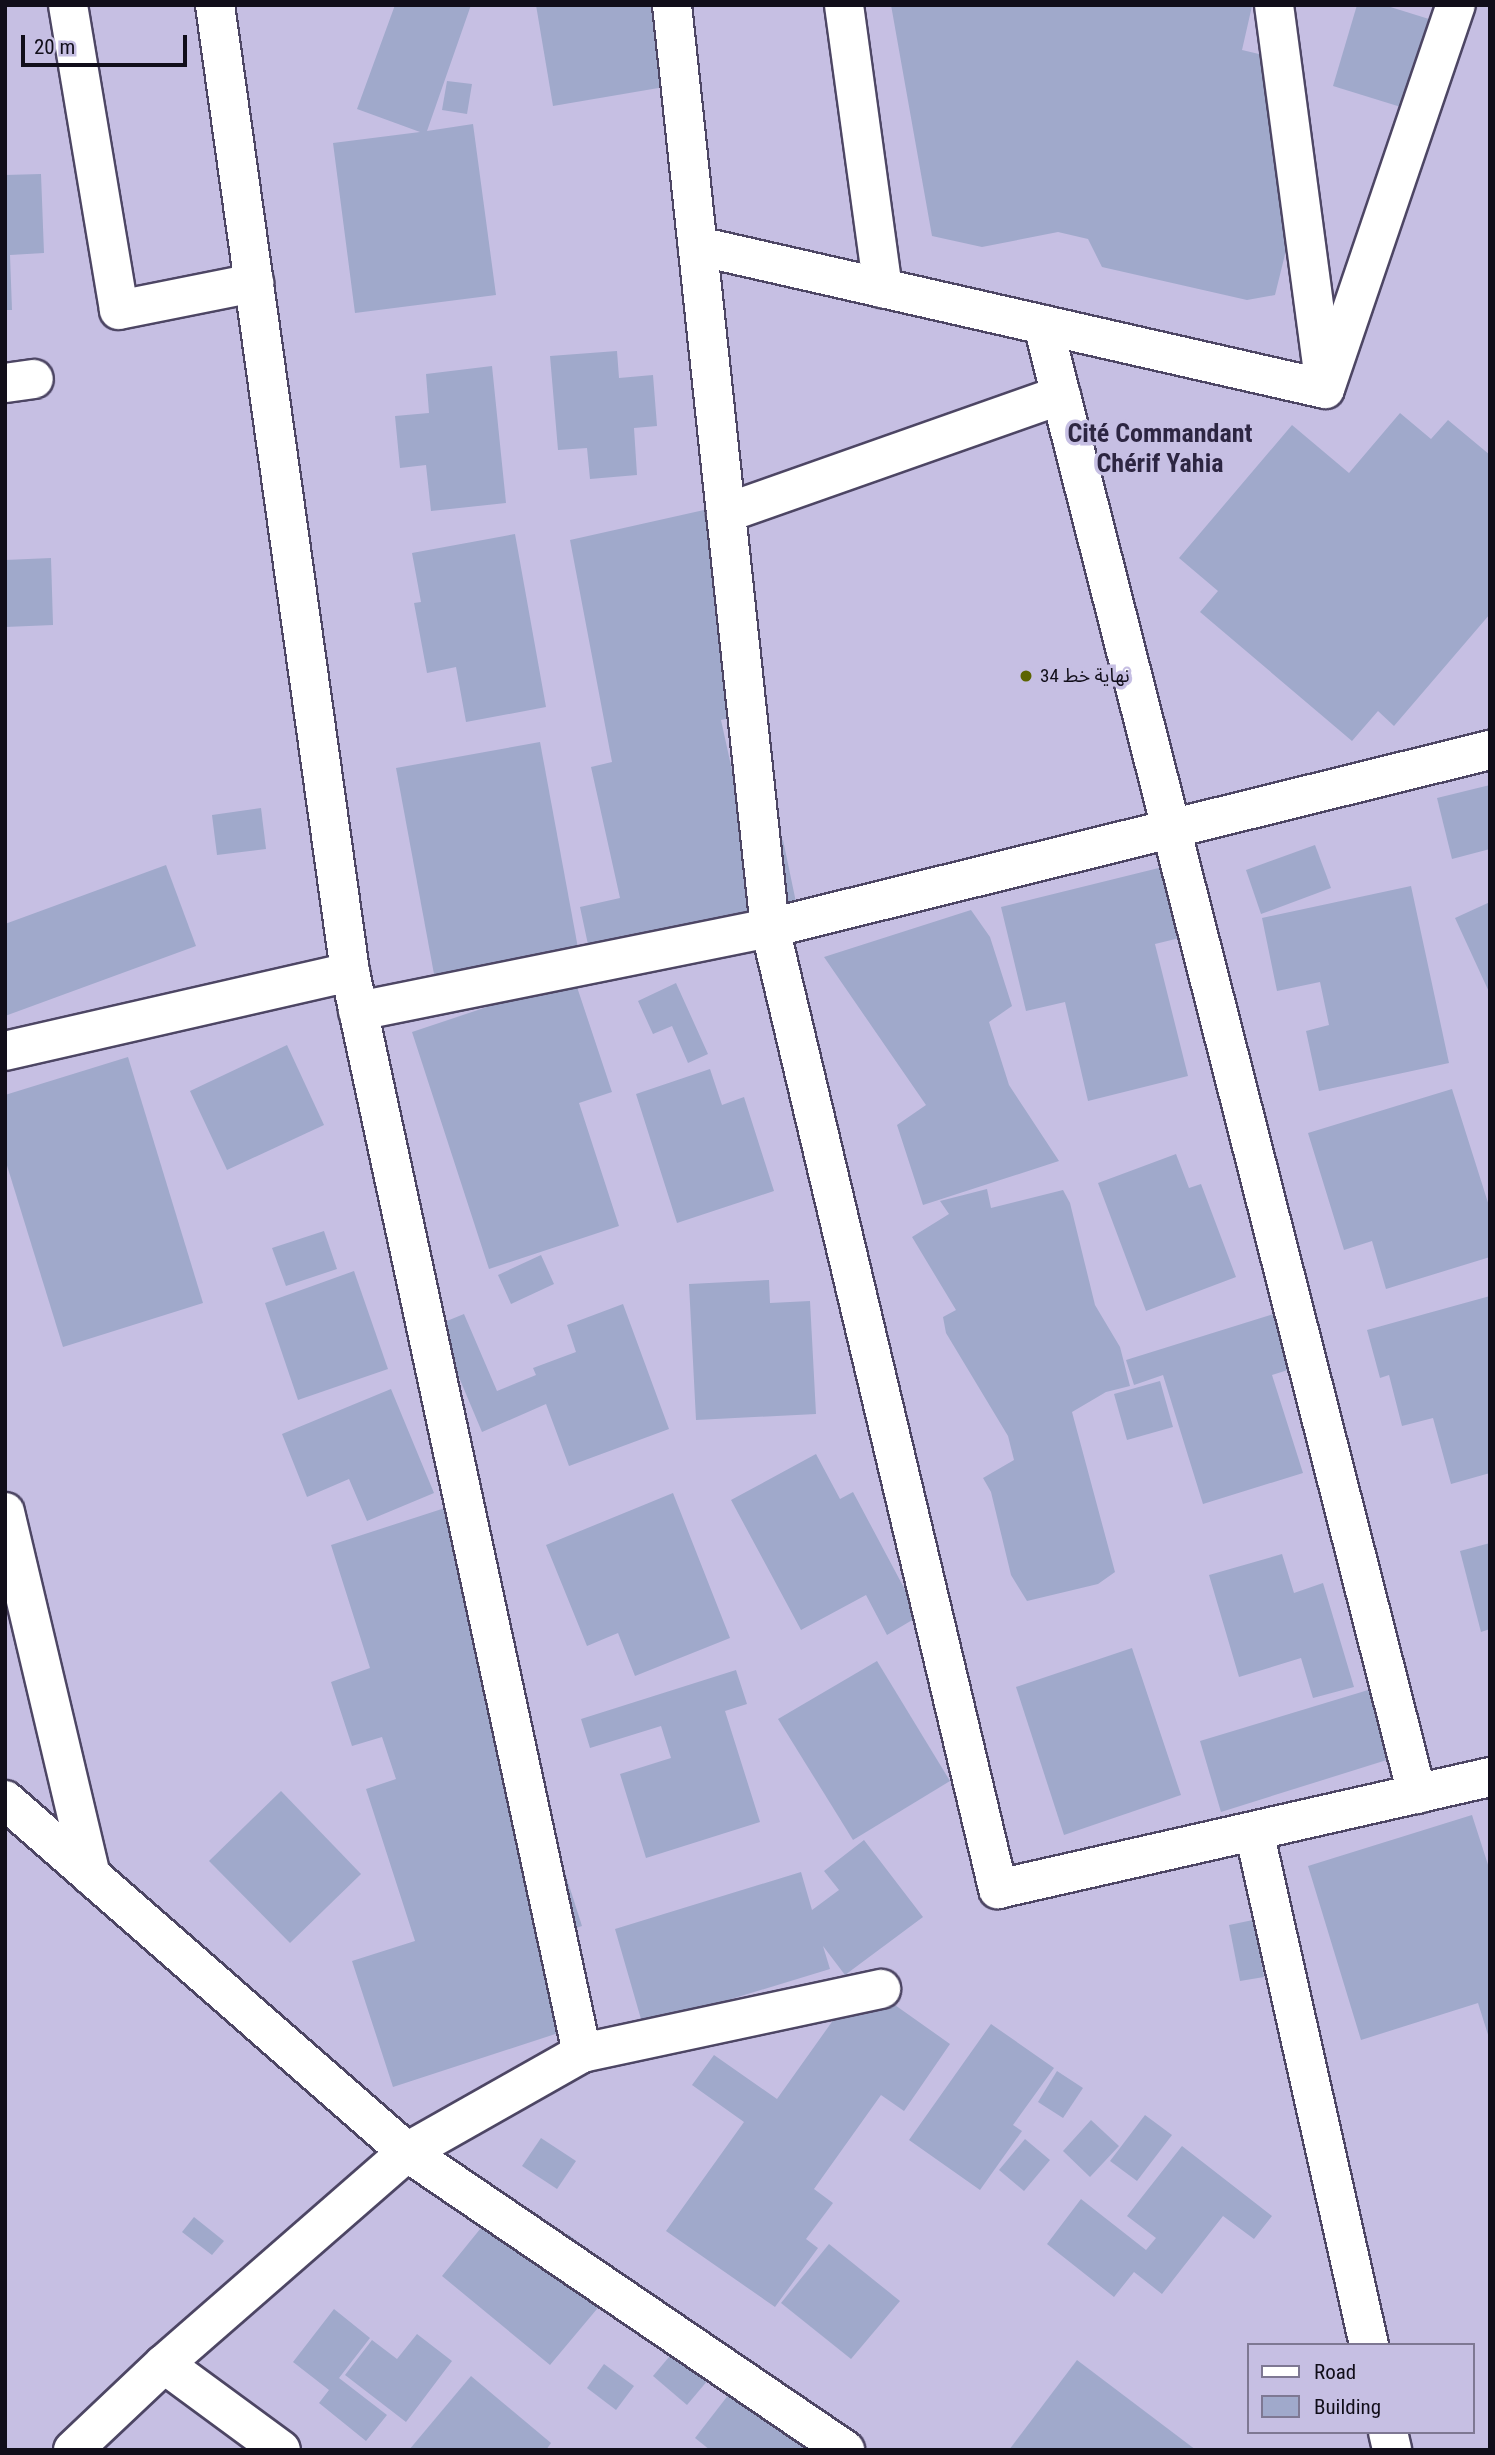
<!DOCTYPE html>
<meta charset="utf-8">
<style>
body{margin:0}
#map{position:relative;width:1495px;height:2455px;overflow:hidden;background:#c6bfe3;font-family:"Roboto Condensed","Noto Sans Arabic",sans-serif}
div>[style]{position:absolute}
.building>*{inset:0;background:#a0a9cb}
.roads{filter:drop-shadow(2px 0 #4d4664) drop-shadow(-2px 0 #4d4664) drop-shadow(0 2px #4d4664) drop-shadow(0 -2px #4d4664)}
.minor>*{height:38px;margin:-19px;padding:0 19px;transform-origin:19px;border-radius:19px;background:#fff}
.dots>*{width:19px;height:19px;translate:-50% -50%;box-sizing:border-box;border:4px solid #c6bfe3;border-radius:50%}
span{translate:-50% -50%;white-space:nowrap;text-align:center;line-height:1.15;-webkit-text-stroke:7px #c6bfe3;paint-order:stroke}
.poi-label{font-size:19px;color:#110e1a}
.left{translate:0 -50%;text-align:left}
.district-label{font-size:26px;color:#2d2642;font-weight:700}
.frame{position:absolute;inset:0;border:7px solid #110e1a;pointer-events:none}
.legend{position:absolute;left:1247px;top:2343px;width:228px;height:91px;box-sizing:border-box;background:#c6bfe3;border:2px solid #7e7893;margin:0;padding:9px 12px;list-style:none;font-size:21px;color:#110e1a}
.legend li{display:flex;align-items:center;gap:14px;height:35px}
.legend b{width:35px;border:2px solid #7e7893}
.scale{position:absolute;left:21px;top:35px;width:166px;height:32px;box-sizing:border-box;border:4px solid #110e1a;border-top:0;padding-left:9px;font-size:21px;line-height:24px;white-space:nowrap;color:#110e1a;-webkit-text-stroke:5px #c6bfe3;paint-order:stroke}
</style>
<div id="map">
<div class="building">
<i style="clip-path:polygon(395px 5px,471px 5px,427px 131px,473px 124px,496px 295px,355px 313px,333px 143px,420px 132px,357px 109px)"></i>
<i style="clip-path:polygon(536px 5px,662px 5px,676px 85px,553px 106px)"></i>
<i style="clip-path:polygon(891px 5px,1252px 6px,1242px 50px,1259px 54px,1291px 230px,1275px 295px,1247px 300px,1102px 267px,1088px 239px,1058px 232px,982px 247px,932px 236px)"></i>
<i style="clip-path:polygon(1357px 5px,1384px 5px,1445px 24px,1417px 112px,1333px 86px)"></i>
<i style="clip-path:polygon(447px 81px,472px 84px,467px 114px,442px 110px)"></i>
<i style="clip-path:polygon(41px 174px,44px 253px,10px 255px,12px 310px,5px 310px,5px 175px)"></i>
<i style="clip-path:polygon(617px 351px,619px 378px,653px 375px,657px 426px,634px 428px,637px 475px,590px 479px,587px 448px,558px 450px,550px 356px)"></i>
<i style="clip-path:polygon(492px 366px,506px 503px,431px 511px,426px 465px,400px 468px,395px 416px,429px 413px,426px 374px)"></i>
<i style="clip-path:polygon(1400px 413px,1431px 439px,1448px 420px,1490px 455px,1490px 614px,1394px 726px,1378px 711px,1352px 741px,1200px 612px,1218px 591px,1179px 558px,1292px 425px,1349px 473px)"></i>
<i style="clip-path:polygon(713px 508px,758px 712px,721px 720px,749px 848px,783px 840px,797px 907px,590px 954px,580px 907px,620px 898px,591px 767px,612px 762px,570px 540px)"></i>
<i style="clip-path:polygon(515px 534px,546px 707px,466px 722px,456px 667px,427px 673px,414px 603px,421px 602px,412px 553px)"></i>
<i style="clip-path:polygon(51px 558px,53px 625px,5px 627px,5px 560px)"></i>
<i style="clip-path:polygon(540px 742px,578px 948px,434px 974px,396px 768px)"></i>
<i style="clip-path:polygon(1490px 785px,1490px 849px,1452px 859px,1437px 798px)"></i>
<i style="clip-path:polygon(261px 808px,266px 849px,217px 855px,212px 815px)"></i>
<i style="clip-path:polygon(1315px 845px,1331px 888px,1261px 914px,1246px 870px)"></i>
<i style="clip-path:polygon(1179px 863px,1196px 934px,1155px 944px,1188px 1076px,1088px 1101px,1065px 1002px,1026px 1011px,1001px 907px)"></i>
<i style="clip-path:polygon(166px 865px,196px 946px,5px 1016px,5px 924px)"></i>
<i style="clip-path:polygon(1411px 886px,1449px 1063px,1319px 1091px,1306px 1031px,1329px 1025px,1320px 982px,1277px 991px,1262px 918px)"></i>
<i style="clip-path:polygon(1490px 902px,1490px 994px,1455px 918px)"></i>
<i style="clip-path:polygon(971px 910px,990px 937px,1012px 1006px,989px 1022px,1009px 1085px,1059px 1161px,923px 1205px,897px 1125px,926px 1105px,824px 957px)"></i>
<i style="clip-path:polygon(574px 978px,612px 1092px,579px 1103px,619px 1226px,489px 1269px,412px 1032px)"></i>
<i style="clip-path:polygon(676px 983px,708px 1054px,688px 1063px,672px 1026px,653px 1034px,638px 1001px)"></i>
<i style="clip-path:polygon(287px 1045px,324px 1125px,227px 1170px,190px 1091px)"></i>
<i style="clip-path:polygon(128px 1057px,203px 1303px,63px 1347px,5px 1159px,5px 1095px)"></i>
<i style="clip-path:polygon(710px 1069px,722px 1105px,744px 1097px,774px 1191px,677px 1223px,636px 1094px)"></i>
<i style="clip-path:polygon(1452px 1089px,1490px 1209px,1490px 1257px,1386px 1289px,1372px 1241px,1344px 1250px,1308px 1133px)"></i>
<i style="clip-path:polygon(1176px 1154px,1189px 1188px,1201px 1184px,1236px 1277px,1146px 1311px,1098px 1183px)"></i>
<i style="clip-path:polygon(987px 1189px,991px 1208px,1063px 1190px,1070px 1203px,1095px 1305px,1120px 1347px,1130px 1386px,1106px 1392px,1072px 1412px,1115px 1572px,1098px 1584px,1027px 1601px,1011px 1575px,991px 1492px,983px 1478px,1014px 1460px,1008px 1436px,946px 1333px,943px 1317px,956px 1310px,912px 1237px,949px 1214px,940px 1201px)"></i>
<i style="clip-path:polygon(324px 1231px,337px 1269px,286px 1286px,272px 1248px)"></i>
<i style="clip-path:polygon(541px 1255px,554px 1284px,511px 1304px,498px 1275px)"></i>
<i style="clip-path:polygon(354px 1271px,388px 1369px,298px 1400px,265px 1303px)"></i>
<i style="clip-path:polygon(769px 1280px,770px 1303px,810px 1301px,816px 1414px,696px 1420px,689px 1284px)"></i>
<i style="clip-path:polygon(1490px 1296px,1490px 1473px,1451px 1484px,1433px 1418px,1402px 1426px,1389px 1375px,1380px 1378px,1367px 1330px)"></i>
<i style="clip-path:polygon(623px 1304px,669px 1429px,569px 1466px,546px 1404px,482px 1432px,437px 1325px,464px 1314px,497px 1391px,536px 1375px,533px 1368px,576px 1352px,567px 1325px)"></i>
<i style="clip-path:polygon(1293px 1308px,1310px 1363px,1272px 1375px,1303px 1473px,1203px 1504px,1163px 1375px,1134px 1385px,1126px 1360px)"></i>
<i style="clip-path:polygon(1160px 1381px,1173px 1427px,1127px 1440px,1114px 1394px)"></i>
<i style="clip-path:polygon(391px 1389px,434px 1493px,367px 1521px,349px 1479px,307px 1497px,282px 1434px)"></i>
<i style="clip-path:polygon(816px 1454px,840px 1499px,853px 1492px,919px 1616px,887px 1635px,866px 1595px,801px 1630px,731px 1500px)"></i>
<i style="clip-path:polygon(673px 1493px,730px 1638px,635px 1676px,618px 1633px,587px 1646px,546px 1545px)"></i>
<i style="clip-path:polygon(448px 1507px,582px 1926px,560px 1933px,589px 2023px,393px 2087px,352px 1961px,415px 1941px,366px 1789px,396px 1779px,382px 1737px,352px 1746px,331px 1682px,370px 1668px,331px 1545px)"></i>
<i style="clip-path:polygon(1490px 1543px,1490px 1629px,1481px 1632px,1460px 1551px)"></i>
<i style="clip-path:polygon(1282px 1554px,1294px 1593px,1323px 1583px,1354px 1687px,1313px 1698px,1301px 1658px,1239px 1677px,1209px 1575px)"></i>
<i style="clip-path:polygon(1132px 1648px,1181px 1795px,1064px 1835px,1016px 1687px)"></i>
<i style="clip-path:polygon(877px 1661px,950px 1781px,853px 1840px,778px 1719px)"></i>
<i style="clip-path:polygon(736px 1670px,747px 1704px,725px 1711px,760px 1822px,646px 1858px,620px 1774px,671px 1758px,661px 1726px,590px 1748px,581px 1719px)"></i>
<i style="clip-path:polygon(1388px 1684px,1409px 1753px,1221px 1812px,1200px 1741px)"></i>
<i style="clip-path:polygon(281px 1791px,361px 1874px,290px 1943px,209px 1861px)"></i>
<i style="clip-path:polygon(1472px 1815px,1490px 1871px,1490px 2041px,1478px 2003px,1361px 2040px,1308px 1866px)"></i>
<i style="clip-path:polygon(864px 1840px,923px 1917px,845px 1975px,823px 1946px,830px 1969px,643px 2026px,615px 1929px,801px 1872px,812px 1910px,839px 1890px,824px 1871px)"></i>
<i style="clip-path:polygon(1253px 1920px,1264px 1977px,1240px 1981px,1229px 1925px)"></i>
<i style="clip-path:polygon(861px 1981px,950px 2044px,904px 2111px,881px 2095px,814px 2189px,833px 2203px,806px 2239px,818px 2248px,775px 2307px,666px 2231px,744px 2122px,692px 2085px,714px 2055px,777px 2099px)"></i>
<i style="clip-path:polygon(991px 2024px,1054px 2068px,1013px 2125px,1022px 2131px,980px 2190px,909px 2140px)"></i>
<i style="clip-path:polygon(1057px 2071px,1083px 2088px,1063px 2118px,1038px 2102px)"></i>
<i style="clip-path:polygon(1145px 2115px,1172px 2135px,1137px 2181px,1110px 2161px)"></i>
<i style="clip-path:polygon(1091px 2120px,1119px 2146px,1090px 2177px,1063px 2151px)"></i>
<i style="clip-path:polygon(541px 2138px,576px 2161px,557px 2189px,522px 2166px)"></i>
<i style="clip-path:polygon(1025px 2139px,1050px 2160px,1024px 2191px,999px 2170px)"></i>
<i style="clip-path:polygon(1182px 2146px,1272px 2216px,1254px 2239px,1223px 2216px,1162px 2294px,1134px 2272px,1114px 2297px,1047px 2244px,1081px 2199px,1146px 2250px,1156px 2238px,1127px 2216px)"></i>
<i style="clip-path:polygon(194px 2217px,224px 2241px,212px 2255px,182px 2232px)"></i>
<i style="clip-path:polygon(489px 2218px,544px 2263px,568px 2234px,654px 2304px,607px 2297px,550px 2365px,442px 2276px)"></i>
<i style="clip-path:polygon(829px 2244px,900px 2301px,851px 2359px,781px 2303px)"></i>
<i style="clip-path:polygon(334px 2309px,370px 2338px,339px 2378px,387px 2415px,366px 2441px,319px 2403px,329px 2390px,293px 2362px)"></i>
<i style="clip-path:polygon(690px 2332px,724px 2361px,687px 2405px,653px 2376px)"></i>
<i style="clip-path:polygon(417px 2334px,452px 2361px,406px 2422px,345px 2375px,372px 2340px,397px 2359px)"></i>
<i style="clip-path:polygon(1077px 2360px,1196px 2450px,1009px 2450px)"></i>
<i style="clip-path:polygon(604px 2364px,634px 2386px,616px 2410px,587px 2388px)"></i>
<i style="clip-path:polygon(750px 2367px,844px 2450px,710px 2450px,695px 2438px)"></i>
<i style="clip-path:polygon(471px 2376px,551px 2443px,546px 2450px,409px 2450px)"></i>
</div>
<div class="roads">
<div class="minor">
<i style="left:68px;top:5px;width:309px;rotate:80.5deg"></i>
<i style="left:119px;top:310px;width:138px;rotate:-11.3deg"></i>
<i style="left:215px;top:5px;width:976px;rotate:82.05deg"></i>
<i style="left:350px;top:972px;width:1106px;rotate:77.89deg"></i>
<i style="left:672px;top:5px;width:928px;rotate:83.94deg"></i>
<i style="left:770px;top:928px;width:742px;rotate:-13.89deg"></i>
<i style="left:844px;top:5px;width:286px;rotate:82.2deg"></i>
<i style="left:1274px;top:5px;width:378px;rotate:82.4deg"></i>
<i style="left:698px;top:246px;width:643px;rotate:12.85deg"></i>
<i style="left:1325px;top:389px;width:406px;rotate:-71.2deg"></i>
<i style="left:1043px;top:325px;width:1516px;rotate:75.72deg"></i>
<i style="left:5px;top:383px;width:29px;rotate:-8deg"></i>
<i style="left:726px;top:513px;width:355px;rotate:-19.4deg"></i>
<i style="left:358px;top:1011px;width:420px;rotate:-11.4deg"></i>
<i style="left:770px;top:928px;width:988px;rotate:76.65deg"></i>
<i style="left:998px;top:1889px;width:505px;rotate:-12.82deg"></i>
<i style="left:5px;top:1051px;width:354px;rotate:-12.9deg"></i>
<i style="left:5px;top:1512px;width:373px;rotate:76.7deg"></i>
<i style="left:5px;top:1800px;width:534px;rotate:41.21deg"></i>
<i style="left:407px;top:2152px;width:530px;rotate:34.23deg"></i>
<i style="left:1254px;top:1831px;width:527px;rotate:77.39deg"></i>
<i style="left:164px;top:2364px;width:145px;rotate:36.3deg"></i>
<i style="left:1388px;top:2432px;width:18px;rotate:77deg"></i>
<i style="left:73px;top:2450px;width:125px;rotate:-43.4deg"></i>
<i style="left:164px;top:2364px;width:322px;rotate:-41.1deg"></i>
<i style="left:407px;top:2152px;width:201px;rotate:-29.5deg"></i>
<i style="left:582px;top:2053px;width:306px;rotate:-12.1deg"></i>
</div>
</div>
<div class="dots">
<i style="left:1026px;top:676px;background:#5c6401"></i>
</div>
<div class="poi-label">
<span class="left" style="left:1040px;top:676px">نهاية خط 34</span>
</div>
<div class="district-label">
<span style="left:1160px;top:449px">Cité Commandant<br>Chérif Yahia</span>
</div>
<div class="frame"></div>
<ul class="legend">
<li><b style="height:9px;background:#fff"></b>Road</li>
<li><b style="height:19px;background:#a0a9cb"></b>Building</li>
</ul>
<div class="scale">20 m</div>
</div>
